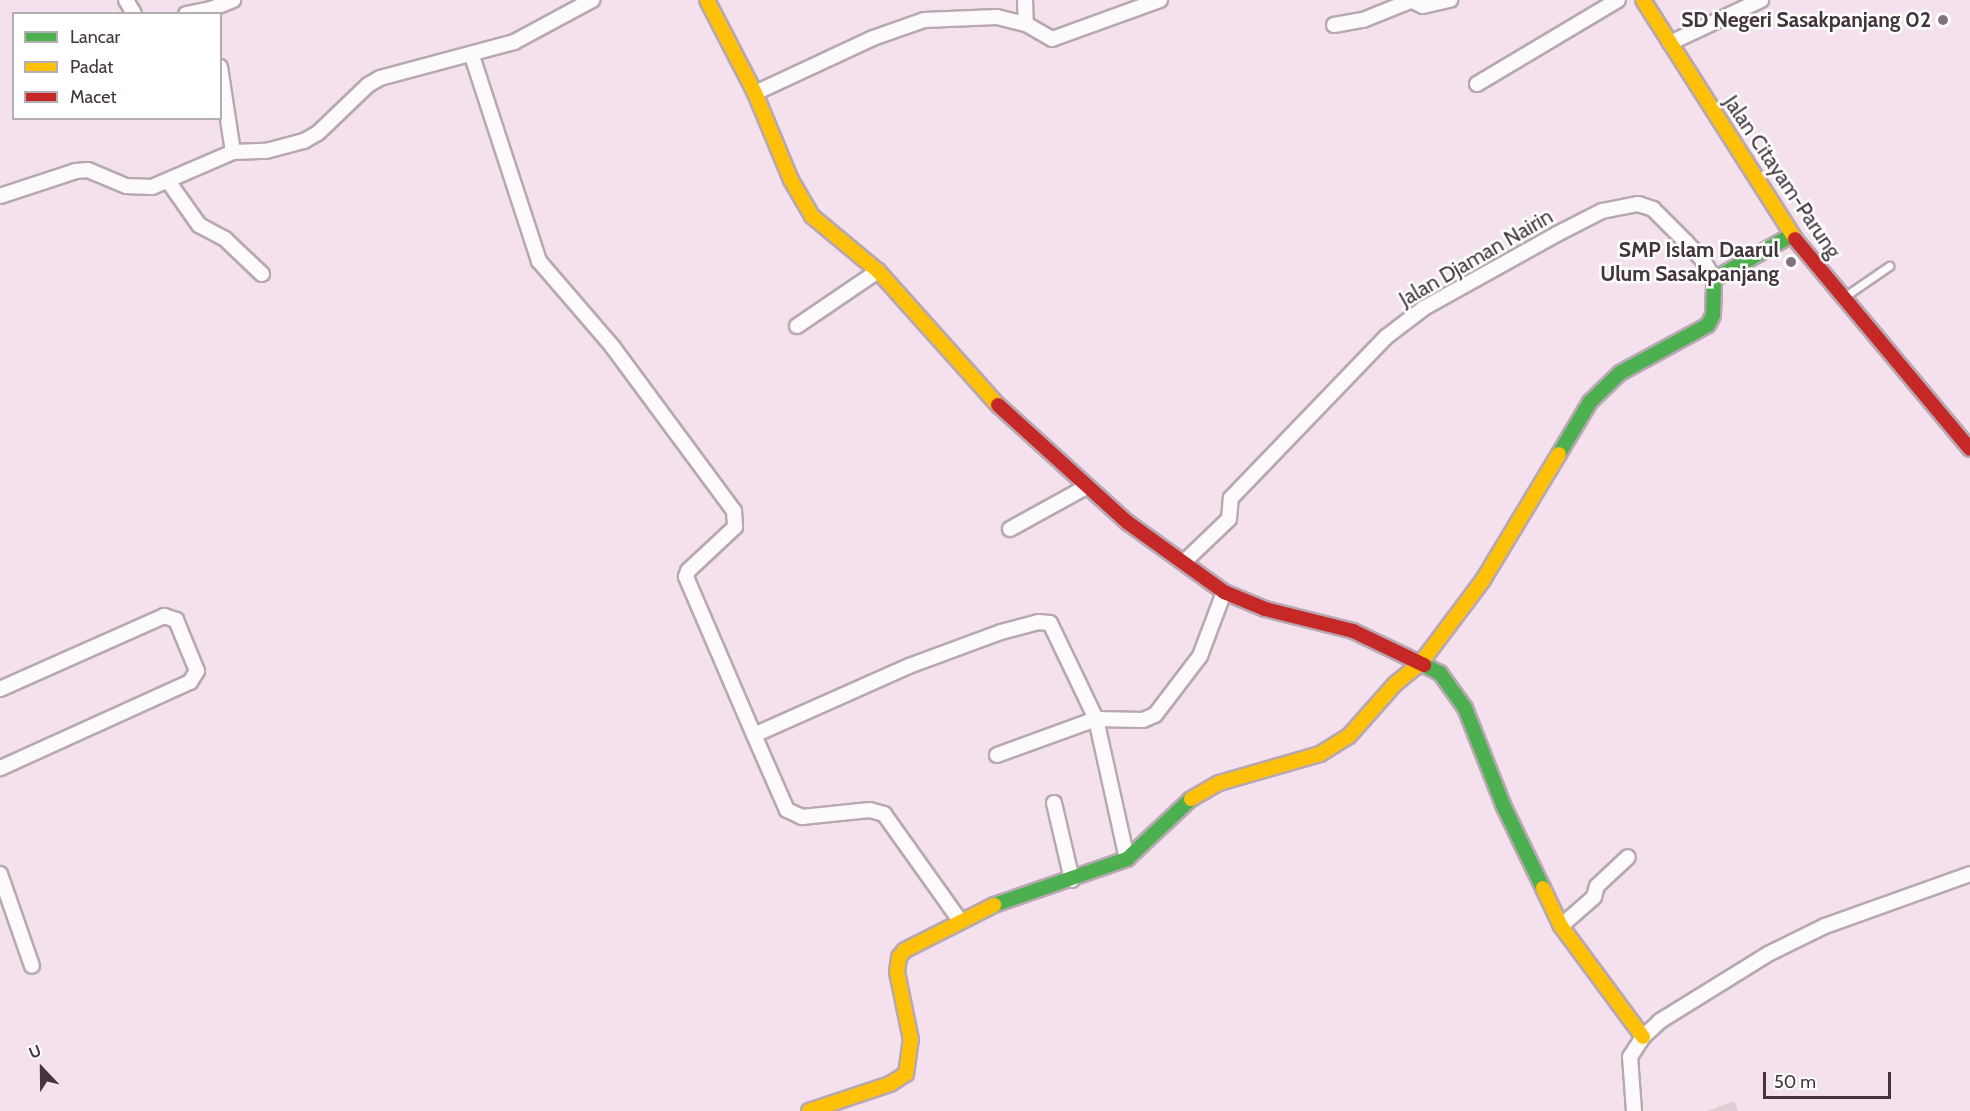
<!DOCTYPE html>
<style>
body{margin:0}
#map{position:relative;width:1970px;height:1111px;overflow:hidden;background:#f4e1ed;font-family:Cabin,sans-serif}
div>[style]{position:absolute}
.building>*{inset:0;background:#decdd3}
.roads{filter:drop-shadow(2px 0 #b7a8b1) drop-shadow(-2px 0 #b7a8b1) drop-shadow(0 2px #b7a8b1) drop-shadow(0 -2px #b7a8b1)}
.lane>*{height:7px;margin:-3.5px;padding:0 3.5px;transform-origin:3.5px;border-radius:3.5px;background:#fdfafc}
.street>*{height:14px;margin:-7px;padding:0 7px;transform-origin:7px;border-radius:7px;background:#fdfafc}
.fast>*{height:14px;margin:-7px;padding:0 7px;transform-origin:7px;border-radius:7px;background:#4caf50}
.slow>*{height:14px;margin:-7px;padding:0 7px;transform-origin:7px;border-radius:7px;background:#ffc107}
.jam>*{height:14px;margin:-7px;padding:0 7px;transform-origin:7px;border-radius:7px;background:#c62828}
.dots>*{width:16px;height:16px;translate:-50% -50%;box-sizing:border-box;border:3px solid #fff;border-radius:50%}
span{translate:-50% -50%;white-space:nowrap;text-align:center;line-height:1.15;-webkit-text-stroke:5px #fff;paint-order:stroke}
.poi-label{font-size:21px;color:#43353e;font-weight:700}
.right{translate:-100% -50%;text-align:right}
.street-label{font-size:21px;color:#43353e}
.legend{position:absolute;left:12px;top:12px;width:210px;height:108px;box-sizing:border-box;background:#fff;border:2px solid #b4aeb2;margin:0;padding:8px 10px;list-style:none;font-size:18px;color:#43353e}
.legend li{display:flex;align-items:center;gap:12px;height:30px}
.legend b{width:30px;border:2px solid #b4aeb2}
.north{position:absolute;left:12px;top:1039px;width:60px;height:60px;-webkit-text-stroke:4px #fff;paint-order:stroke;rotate:338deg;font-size:16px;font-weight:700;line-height:24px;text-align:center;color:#43353e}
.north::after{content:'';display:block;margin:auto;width:21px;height:27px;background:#43353e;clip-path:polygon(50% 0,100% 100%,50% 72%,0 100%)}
.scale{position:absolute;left:1763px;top:1072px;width:128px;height:27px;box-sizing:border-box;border:3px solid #43353e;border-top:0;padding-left:8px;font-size:18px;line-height:21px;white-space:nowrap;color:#43353e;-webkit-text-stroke:4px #fff;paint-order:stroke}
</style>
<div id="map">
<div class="building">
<i style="clip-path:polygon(1734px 1101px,1738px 1111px,1707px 1111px)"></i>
</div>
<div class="roads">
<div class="lane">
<i style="left:1844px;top:297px;width:55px;rotate:-34.6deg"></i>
</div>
<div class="street">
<i style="left:126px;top:0;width:16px;rotate:60deg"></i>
<i style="left:1025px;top:0;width:24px;rotate:88deg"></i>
<i style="left:1026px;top:24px;width:30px;rotate:30deg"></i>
<i style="left:1052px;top:39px;width:115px;rotate:-19.9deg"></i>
<i style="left:1410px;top:0;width:14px;rotate:25deg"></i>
<i style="left:1423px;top:6px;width:28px;rotate:-13deg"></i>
<i style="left:211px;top:9px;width:24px;rotate:-22deg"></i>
<i style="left:186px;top:14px;width:25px;rotate:-11deg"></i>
<i style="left:211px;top:9px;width:5px;rotate:79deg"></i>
<i style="left:1334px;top:25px;width:29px;rotate:-10deg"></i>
<i style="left:1363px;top:20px;width:51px;rotate:-22deg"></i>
<i style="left:1670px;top:43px;width:101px;rotate:-25.3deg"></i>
<i style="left:472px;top:56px;width:216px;rotate:71.9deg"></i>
<i style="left:539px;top:261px;width:112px;rotate:49.3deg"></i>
<i style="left:612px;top:346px;width:205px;rotate:53.5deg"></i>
<i style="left:734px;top:511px;width:16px;rotate:86deg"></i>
<i style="left:735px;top:527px;width:64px;rotate:136.9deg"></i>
<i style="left:688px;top:571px;width:6px;rotate:108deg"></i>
<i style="left:686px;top:577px;width:172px;rotate:66.7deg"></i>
<i style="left:754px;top:735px;width:170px;rotate:-24deg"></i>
<i style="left:909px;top:666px;width:98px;rotate:-20.3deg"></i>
<i style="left:1001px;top:632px;width:38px;rotate:-15deg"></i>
<i style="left:1038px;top:622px;width:12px;rotate:5deg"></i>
<i style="left:1050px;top:623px;width:106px;rotate:64.4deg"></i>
<i style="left:1096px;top:719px;width:143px;rotate:77.5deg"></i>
<i style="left:220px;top:67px;width:86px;rotate:81.3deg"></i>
<i style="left:1477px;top:84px;width:164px;rotate:-30.8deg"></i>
<i style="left:755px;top:93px;width:130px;rotate:-25deg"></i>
<i style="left:873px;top:38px;width:54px;rotate:-19.4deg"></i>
<i style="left:924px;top:20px;width:73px;rotate:-2.4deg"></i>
<i style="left:997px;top:17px;width:30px;rotate:14deg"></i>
<i style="left:168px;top:181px;width:54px;rotate:54.8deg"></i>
<i style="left:199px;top:225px;width:30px;rotate:28deg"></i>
<i style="left:225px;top:239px;width:51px;rotate:43.4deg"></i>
<i style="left:0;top:196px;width:80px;rotate:-18.2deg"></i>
<i style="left:76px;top:171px;width:12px;rotate:-5deg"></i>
<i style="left:88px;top:170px;width:41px;rotate:22.8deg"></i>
<i style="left:126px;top:186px;width:26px;rotate:2deg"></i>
<i style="left:152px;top:187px;width:88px;rotate:-23.4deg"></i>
<i style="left:233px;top:152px;width:33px;rotate:-2deg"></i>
<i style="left:266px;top:151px;width:39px;rotate:-15deg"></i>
<i style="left:304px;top:141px;width:16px;rotate:-30deg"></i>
<i style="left:318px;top:133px;width:69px;rotate:-43.8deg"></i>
<i style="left:368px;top:85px;width:14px;rotate:-30deg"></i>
<i style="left:380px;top:78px;width:139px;rotate:-15deg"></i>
<i style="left:514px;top:42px;width:89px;rotate:-28.3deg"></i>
<i style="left:797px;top:326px;width:98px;rotate:-34.2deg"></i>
<i style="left:1010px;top:529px;width:87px;rotate:-28.9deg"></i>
<i style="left:1184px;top:562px;width:62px;rotate:-43.7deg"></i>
<i style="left:1229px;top:519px;width:21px;rotate:-85deg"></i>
<i style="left:1231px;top:498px;width:223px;rotate:-46.1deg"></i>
<i style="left:1386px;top:337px;width:48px;rotate:-37.3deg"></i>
<i style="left:1424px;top:308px;width:152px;rotate:-29.1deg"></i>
<i style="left:1557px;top:234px;width:51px;rotate:-27.1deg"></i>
<i style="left:1602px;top:211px;width:37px;rotate:-11deg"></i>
<i style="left:1638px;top:204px;width:16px;rotate:18deg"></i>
<i style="left:1653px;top:209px;width:47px;rotate:45deg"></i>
<i style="left:1686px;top:242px;width:25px;rotate:47deg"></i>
<i style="left:1703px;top:260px;width:22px;rotate:60deg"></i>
<i style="left:0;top:689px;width:180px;rotate:-24deg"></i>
<i style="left:164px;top:616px;width:13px;rotate:18deg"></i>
<i style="left:176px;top:620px;width:55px;rotate:67.6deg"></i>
<i style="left:197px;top:671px;width:13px;rotate:122deg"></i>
<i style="left:190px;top:682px;width:209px;rotate:155.6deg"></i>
<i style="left:754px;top:735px;width:82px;rotate:66.3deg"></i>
<i style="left:787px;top:810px;width:17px;rotate:25deg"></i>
<i style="left:802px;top:817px;width:68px;rotate:-5.9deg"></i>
<i style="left:870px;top:810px;width:15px;rotate:16deg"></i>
<i style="left:884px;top:814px;width:129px;rotate:54.5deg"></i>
<i style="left:997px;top:755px;width:105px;rotate:-20deg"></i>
<i style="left:1096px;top:719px;width:47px;rotate:1.2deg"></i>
<i style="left:1143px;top:720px;width:13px;rotate:-23deg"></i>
<i style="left:1155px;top:715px;width:74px;rotate:-52.7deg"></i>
<i style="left:1200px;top:656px;width:68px;rotate:-69.4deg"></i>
<i style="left:1054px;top:803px;width:79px;rotate:76.8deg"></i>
<i style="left:0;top:874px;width:97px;rotate:70.8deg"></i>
<i style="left:1561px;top:926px;width:44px;rotate:-41.3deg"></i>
<i style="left:1594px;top:897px;width:11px;rotate:-75deg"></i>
<i style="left:1597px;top:886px;width:42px;rotate:-43.1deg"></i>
<i style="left:1634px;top:1111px;width:54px;rotate:-94.2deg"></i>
<i style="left:1630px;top:1057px;width:24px;rotate:-57deg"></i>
<i style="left:1643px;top:1037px;width:23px;rotate:-43deg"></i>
<i style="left:1660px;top:1021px;width:127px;rotate:-31.8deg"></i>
<i style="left:1768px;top:954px;width:64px;rotate:-26.2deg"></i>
<i style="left:1825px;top:926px;width:154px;rotate:-19.7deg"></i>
</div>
<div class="fast">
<i style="left:1559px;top:454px;width:61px;rotate:-59.2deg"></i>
<i style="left:1590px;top:402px;width:42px;rotate:-44deg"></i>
<i style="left:1620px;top:373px;width:100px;rotate:-28.6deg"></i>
<i style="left:1708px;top:325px;width:11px;rotate:-63deg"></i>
<i style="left:1713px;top:315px;width:36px;rotate:-88deg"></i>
<i style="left:1714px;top:279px;width:90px;rotate:-29.4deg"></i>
<i style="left:1424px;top:665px;width:18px;rotate:27deg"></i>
<i style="left:1440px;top:673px;width:43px;rotate:54.5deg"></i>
<i style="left:1465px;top:708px;width:106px;rotate:68.5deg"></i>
<i style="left:1504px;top:807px;width:90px;rotate:64.3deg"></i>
<i style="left:994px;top:905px;width:141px;rotate:-19.1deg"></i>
<i style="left:1127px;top:859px;width:88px;rotate:-43.2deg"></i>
</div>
<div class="slow">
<i style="left:707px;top:0;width:105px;rotate:62.7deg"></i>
<i style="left:755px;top:93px;width:94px;rotate:67.5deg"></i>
<i style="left:791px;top:180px;width:42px;rotate:59.7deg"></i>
<i style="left:812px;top:216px;width:86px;rotate:39.8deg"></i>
<i style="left:878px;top:271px;width:180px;rotate:48.2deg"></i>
<i style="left:1643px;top:0;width:283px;rotate:57.5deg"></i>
<i style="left:1191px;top:799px;width:32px;rotate:-30deg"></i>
<i style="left:1219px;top:783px;width:105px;rotate:-16deg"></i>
<i style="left:1320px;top:754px;width:34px;rotate:-32deg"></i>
<i style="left:1349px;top:736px;width:69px;rotate:-48.5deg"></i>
<i style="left:1395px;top:684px;width:32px;rotate:-39deg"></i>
<i style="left:1420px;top:664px;width:105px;rotate:-53.1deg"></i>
<i style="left:1483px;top:580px;width:147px;rotate:-58.9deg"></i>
<i style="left:1543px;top:888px;width:42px;rotate:64.7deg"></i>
<i style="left:1561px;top:926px;width:138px;rotate:53.5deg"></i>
<i style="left:809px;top:1111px;width:85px;rotate:-18.4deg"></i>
<i style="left:890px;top:1084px;width:19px;rotate:-32deg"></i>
<i style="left:906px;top:1074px;width:34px;rotate:-82deg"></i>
<i style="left:911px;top:1040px;width:69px;rotate:-101.6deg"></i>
<i style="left:897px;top:972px;width:15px;rotate:-82deg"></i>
<i style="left:899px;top:957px;width:9px;rotate:-49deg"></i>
<i style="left:905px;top:950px;width:100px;rotate:-26.8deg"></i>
</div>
<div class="jam">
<i style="left:1795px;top:239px;width:273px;rotate:50.2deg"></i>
<i style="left:998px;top:405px;width:174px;rotate:42.2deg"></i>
<i style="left:1127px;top:522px;width:120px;rotate:35.8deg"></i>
<i style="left:1224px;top:592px;width:44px;rotate:22.5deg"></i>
<i style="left:1265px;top:609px;width:91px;rotate:14deg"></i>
<i style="left:1353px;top:631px;width:79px;rotate:25.6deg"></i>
</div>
</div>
<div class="dots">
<i style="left:1943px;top:20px;background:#81717b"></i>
<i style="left:1791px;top:262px;background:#81717b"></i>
</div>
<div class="poi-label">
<span class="right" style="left:1931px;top:20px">SD Negeri Sasakpanjang 02</span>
<span class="right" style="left:1779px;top:262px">SMP Islam Daarul<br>Ulum Sasakpanjang</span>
</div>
<div class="street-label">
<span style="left:1782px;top:177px;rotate:56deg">Jalan Citayam-Parung</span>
<span style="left:1476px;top:258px;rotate:-30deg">Jalan Djaman Nairin</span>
</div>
<ul class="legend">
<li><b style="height:8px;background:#4caf50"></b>Lancar</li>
<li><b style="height:8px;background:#ffc107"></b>Padat</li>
<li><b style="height:8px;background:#c62828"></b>Macet</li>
</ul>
<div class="north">U</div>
<div class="scale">50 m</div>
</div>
